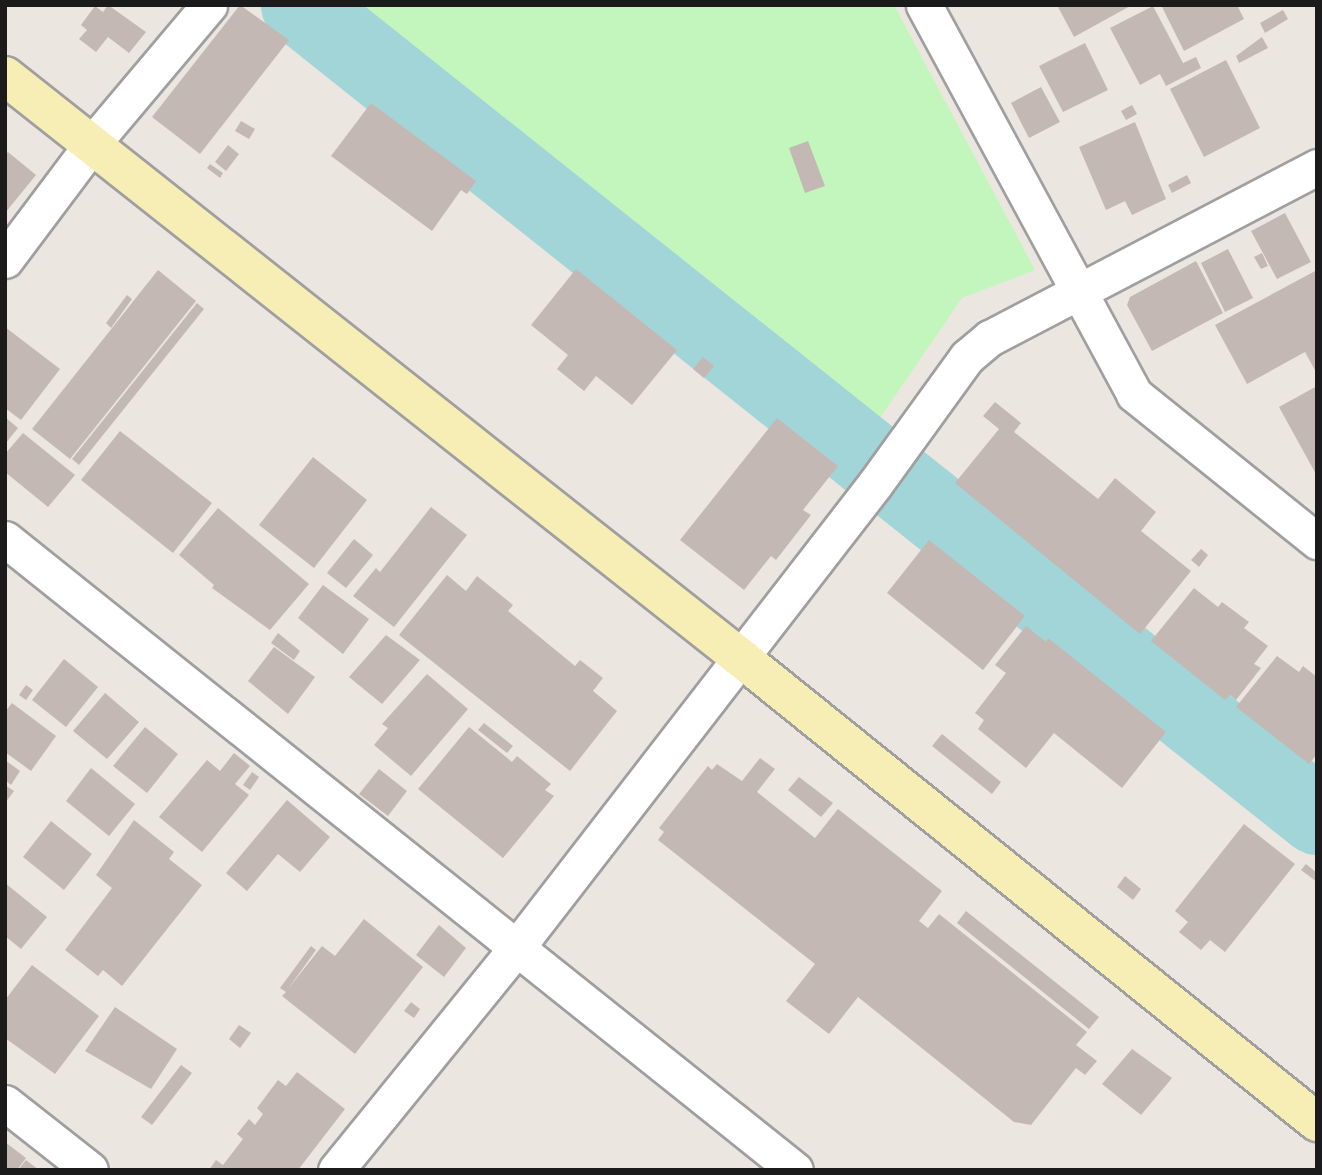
<!DOCTYPE html>
<style>
body{margin:0}
#map{position:relative;width:1322px;height:1175px;overflow:hidden;background:#ece6e0;font-family:"Fira Sans",sans-serif}
div>[style]{position:absolute}
.park>*{inset:0;background:#c2f6bd}
.river>*{height:79px;margin:-39.5px;padding:0 39.5px;transform-origin:39.5px;border-radius:39.5px;background:#a2d5d8}
.building>*{inset:0;background:#c3b8b4}
.roads{filter:drop-shadow(2px 0 #9f9f9f) drop-shadow(-2px 0 #9f9f9f) drop-shadow(0 2px #9f9f9f) drop-shadow(0 -2px #9f9f9f)}
.street>*{height:35px;margin:-17.5px;padding:0 17.5px;transform-origin:17.5px;border-radius:17.5px;background:#fff}
.secondary>*{height:38px;margin:-19px;padding:0 19px;transform-origin:19px;border-radius:19px;background:#f6eeb4}
span{translate:-50% -50%;white-space:nowrap;text-align:center;line-height:1.15;-webkit-text-stroke:5px #fff;paint-order:stroke}
.frame{position:absolute;inset:0;border:7px solid #1b1b1b;pointer-events:none}
</style>
<div id="map">
<div class="park">
<i style="clip-path:polygon(336px 5px,894px 5px,1035px 270px,962px 298px,871px 431px)"></i>
</div>
<div class="river">
<i style="left:300px;top:5px;width:1300px;rotate:38.54deg"></i>
</div>
<div class="building">
<i style="clip-path:polygon(108px 5px,146px 32px,129px 53px,108px 37px,96px 52px,79px 39px,87px 30px,81px 25px,95px 6px,103px 12px)"></i>
<i style="clip-path:polygon(240px 5px,289px 40px,200px 154px,152px 117px)"></i>
<i style="clip-path:polygon(1057px 5px,1132px 5px,1074px 37px)"></i>
<i style="clip-path:polygon(1161px 5px,1237px 5px,1244px 19px,1184px 51px)"></i>
<i style="clip-path:polygon(1153px 6px,1183px 63px,1196px 57px,1201px 68px,1166px 86px,1160px 74px,1140px 85px,1110px 28px)"></i>
<i style="clip-path:polygon(1283px 10px,1288px 19px,1265px 33px,1260px 23px)"></i>
<i style="clip-path:polygon(1262px 37px,1268px 48px,1239px 63px,1236px 56px)"></i>
<i style="clip-path:polygon(1085px 43px,1108px 90px,1063px 112px,1039px 66px)"></i>
<i style="clip-path:polygon(1226px 60px,1260px 128px,1204px 157px,1170px 89px)"></i>
<i style="clip-path:polygon(1041px 87px,1060px 122px,1029px 138px,1011px 103px)"></i>
<i style="clip-path:polygon(371px 103px,476px 181px,467px 194px,461px 190px,432px 231px,331px 156px)"></i>
<i style="clip-path:polygon(1132px 105px,1137px 114px,1126px 120px,1121px 111px)"></i>
<i style="clip-path:polygon(241px 121px,255px 129px,249px 139px,235px 131px)"></i>
<i style="clip-path:polygon(1135px 122px,1166px 199px,1132px 215px,1125px 201px,1106px 210px,1079px 147px)"></i>
<i style="clip-path:polygon(808px 141px,825px 186px,805px 193px,789px 148px)"></i>
<i style="clip-path:polygon(228px 145px,239px 154px,226px 171px,215px 162px)"></i>
<i style="clip-path:polygon(8px 152px,36px 175px,5px 213px,5px 155px)"></i>
<i style="clip-path:polygon(210px 164px,223px 173px,220px 178px,207px 168px)"></i>
<i style="clip-path:polygon(1187px 175px,1191px 183px,1172px 193px,1168px 185px)"></i>
<i style="clip-path:polygon(1285px 213px,1311px 262px,1277px 279px,1251px 231px)"></i>
<i style="clip-path:polygon(1228px 249px,1253px 298px,1225px 312px,1201px 263px)"></i>
<i style="clip-path:polygon(1262px 253px,1268px 266px,1261px 269px,1254px 257px)"></i>
<i style="clip-path:polygon(1196px 261px,1223px 313px,1152px 351px,1127px 305px,1130px 297px)"></i>
<i style="clip-path:polygon(576px 269px,677px 350px,632px 405px,596px 376px,584px 391px,557px 369px,568px 355px,531px 325px)"></i>
<i style="clip-path:polygon(158px 270px,196px 301px,70px 459px,32px 429px)"></i>
<i style="clip-path:polygon(1317px 270px,1317px 374px,1305px 352px,1247px 384px,1215px 325px)"></i>
<i style="clip-path:polygon(127px 295px,132px 299px,111px 328px,106px 323px)"></i>
<i style="clip-path:polygon(197px 303px,204px 309px,79px 465px,72px 459px)"></i>
<i style="clip-path:polygon(5px 327px,60px 369px,21px 420px,5px 408px)"></i>
<i style="clip-path:polygon(703px 357px,714px 366px,704px 378px,693px 369px)"></i>
<i style="clip-path:polygon(1317px 386px,1317px 476px,1279px 407px)"></i>
<i style="clip-path:polygon(995px 402px,1021px 423px,1014px 432px,1098px 499px,1115px 478px,1156px 512px,1141px 531px,1191px 571px,1140px 634px,955px 483px,999px 429px,983px 416px)"></i>
<i style="clip-path:polygon(5px 417px,18px 428px,5px 444px)"></i>
<i style="clip-path:polygon(777px 418px,838px 466px,803px 510px,811px 515px,776px 560px,771px 556px,744px 590px,680px 540px)"></i>
<i style="clip-path:polygon(120px 431px,212px 503px,173px 553px,81px 480px)"></i>
<i style="clip-path:polygon(23px 433px,75px 475px,48px 507px,5px 472px,5px 454px)"></i>
<i style="clip-path:polygon(313px 457px,367px 500px,314px 568px,259px 525px)"></i>
<i style="clip-path:polygon(431px 507px,467px 535px,394px 627px,353px 596px,376px 568px,380px 572px)"></i>
<i style="clip-path:polygon(218px 508px,309px 584px,270px 630px,212px 588px,214px 585px,179px 555px)"></i>
<i style="clip-path:polygon(354px 539px,373px 555px,346px 588px,327px 573px)"></i>
<i style="clip-path:polygon(929px 540px,1025px 616px,983px 670px,887px 593px)"></i>
<i style="clip-path:polygon(1201px 549px,1208px 555px,1199px 567px,1191px 560px)"></i>
<i style="clip-path:polygon(447px 575px,466px 591px,477px 576px,513px 605px,508px 611px,575px 666px,580px 660px,603px 678px,593px 691px,617px 711px,570px 771px,399px 635px)"></i>
<i style="clip-path:polygon(323px 585px,369px 619px,343px 654px,298px 618px)"></i>
<i style="clip-path:polygon(1194px 588px,1218px 607px,1222px 602px,1249px 622px,1244px 628px,1268px 646px,1254px 664px,1261px 668px,1236px 700px,1230px 695px,1225px 700px,1151px 641px)"></i>
<i style="clip-path:polygon(1026px 626px,1046px 642px,1048px 638px,1166px 732px,1122px 788px,1054px 733px,1026px 768px,978px 729px,984px 720px,975px 713px,1006px 673px,995px 665px)"></i>
<i style="clip-path:polygon(278px 633px,300px 651px,294px 660px,271px 643px)"></i>
<i style="clip-path:polygon(386px 635px,420px 660px,382px 704px,349px 677px)"></i>
<i style="clip-path:polygon(274px 647px,315px 677px,288px 714px,248px 681px)"></i>
<i style="clip-path:polygon(1277px 656px,1299px 672px,1303px 666px,1317px 677px,1317px 754px,1309px 764px,1236px 707px)"></i>
<i style="clip-path:polygon(64px 659px,98px 687px,66px 727px,32px 700px)"></i>
<i style="clip-path:polygon(427px 674px,468px 709px,411px 776px,374px 745px,388px 728px,382px 724px)"></i>
<i style="clip-path:polygon(26px 685px,33px 690px,26px 700px,19px 695px)"></i>
<i style="clip-path:polygon(105px 693px,139px 722px,107px 759px,73px 731px)"></i>
<i style="clip-path:polygon(12px 703px,56px 736px,31px 771px,5px 752px,5px 712px)"></i>
<i style="clip-path:polygon(484px 723px,513px 746px,507px 753px,478px 730px)"></i>
<i style="clip-path:polygon(145px 727px,178px 754px,147px 793px,113px 766px)"></i>
<i style="clip-path:polygon(469px 727px,512px 762px,517px 756px,551px 784px,545px 790px,554px 796px,503px 858px,418px 789px)"></i>
<i style="clip-path:polygon(942px 734px,1001px 782px,992px 794px,932px 746px)"></i>
<i style="clip-path:polygon(234px 753px,250px 766px,235px 784px,249px 795px,202px 852px,159px 817px,207px 760px,220px 771px)"></i>
<i style="clip-path:polygon(760px 758px,775px 769px,757px 792px,815px 838px,838px 809px,942px 891px,919px 921px,928px 928px,939px 914px,1087px 1032px,1076px 1045px,1097px 1061px,1085px 1075px,1076px 1068px,1031px 1125px,1014px 1122px,858px 997px,829px 1034px,786px 1001px,815px 964px,658px 840px,664px 832px,659px 828px,708px 766px,712px 770px,717px 764px,742px 781px)"></i>
<i style="clip-path:polygon(5px 760px,20px 771px,11px 785px,5px 780px)"></i>
<i style="clip-path:polygon(91px 768px,135px 804px,109px 836px,66px 801px)"></i>
<i style="clip-path:polygon(379px 769px,407px 791px,388px 816px,359px 794px)"></i>
<i style="clip-path:polygon(252px 772px,259px 777px,250px 790px,243px 785px)"></i>
<i style="clip-path:polygon(799px 777px,833px 803px,821px 817px,788px 790px)"></i>
<i style="clip-path:polygon(5px 785px,14px 791px,5px 803px)"></i>
<i style="clip-path:polygon(287px 800px,330px 837px,300px 872px,278px 854px,247px 891px,226px 873px)"></i>
<i style="clip-path:polygon(134px 820px,174px 852px,169px 859px,202px 885px,122px 986px,103px 970px,98px 976px,65px 950px,112px 888px,96px 875px)"></i>
<i style="clip-path:polygon(51px 821px,92px 854px,64px 890px,23px 857px)"></i>
<i style="clip-path:polygon(1244px 824px,1295px 864px,1225px 952px,1210px 940px,1201px 950px,1179px 932px,1188px 922px,1175px 911px)"></i>
<i style="clip-path:polygon(1306px 864px,1317px 873px,1317px 882px,1301px 870px)"></i>
<i style="clip-path:polygon(1125px 876px,1141px 889px,1133px 900px,1117px 887px)"></i>
<i style="clip-path:polygon(5px 883px,47px 917px,21px 949px,5px 936px)"></i>
<i style="clip-path:polygon(966px 911px,1099px 1017px,1089px 1029px,957px 923px)"></i>
<i style="clip-path:polygon(364px 919px,423px 967px,355px 1054px,282px 996px,286px 992px,280px 988px,311px 946px,316px 950px,288px 989px,322px 946px,335px 956px)"></i>
<i style="clip-path:polygon(439px 925px,466px 948px,444px 977px,416px 955px)"></i>
<i style="clip-path:polygon(32px 965px,99px 1016px,55px 1074px,5px 1038px,5px 1000px)"></i>
<i style="clip-path:polygon(411px 1002px,420px 1009px,414px 1018px,404px 1011px)"></i>
<i style="clip-path:polygon(115px 1007px,177px 1049px,151px 1089px,85px 1051px)"></i>
<i style="clip-path:polygon(239px 1025px,251px 1033px,240px 1048px,229px 1039px)"></i>
<i style="clip-path:polygon(1132px 1049px,1172px 1078px,1141px 1115px,1102px 1084px)"></i>
<i style="clip-path:polygon(181px 1065px,192px 1073px,152px 1125px,141px 1117px)"></i>
<i style="clip-path:polygon(297px 1072px,345px 1109px,298px 1170px,209px 1170px,216px 1160px,223px 1165px,243px 1139px,237px 1134px,249px 1119px,255px 1125px,263px 1114px,257px 1108px,278px 1080px,286px 1086px)"></i>
<i style="clip-path:polygon(5px 1142px,26px 1158px,17px 1170px,5px 1170px)"></i>
<i style="clip-path:polygon(26px 1160px,39px 1170px,18px 1170px)"></i>
</div>
<div class="roads">
<div class="street">
<i style="left:924px;top:5px;width:442px;rotate:61.6deg"></i>
<i style="left:1134px;top:394px;width:235px;rotate:38.8deg"></i>
<i style="left:5px;top:260px;width:145px;rotate:-53.1deg"></i>
<i style="left:92px;top:144px;width:182px;rotate:-49.9deg"></i>
<i style="left:5px;top:539px;width:1011px;rotate:38.62deg"></i>
<i style="left:5px;top:1103px;width:108px;rotate:38.2deg"></i>
<i style="left:336px;top:1170px;width:287px;rotate:-50.9deg"></i>
<i style="left:517px;top:947px;width:585px;rotate:-52.29deg"></i>
<i style="left:875px;top:484px;width:157px;rotate:-54.1deg"></i>
<i style="left:967px;top:357px;width:30px;rotate:-40deg"></i>
<i style="left:990px;top:338px;width:369px;rotate:-27.6deg"></i>
</div>
<div class="secondary">
<i style="left:5px;top:76px;width:938px;rotate:38.34deg"></i>
<i style="left:741px;top:658px;width:740px;rotate:38.85deg"></i>
</div>
</div>
<div class="frame"></div>
</div>
